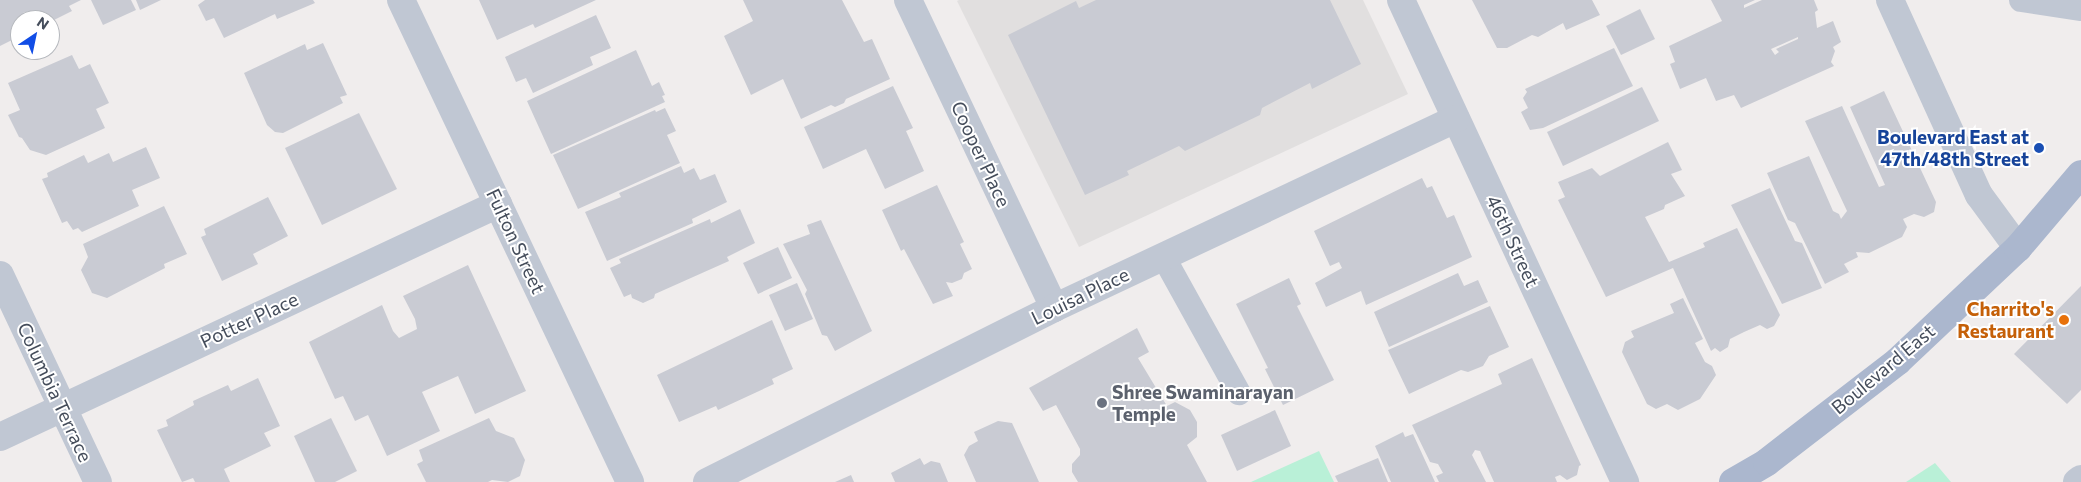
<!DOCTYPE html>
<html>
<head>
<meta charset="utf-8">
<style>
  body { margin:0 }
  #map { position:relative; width:2081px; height:482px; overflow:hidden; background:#f0eded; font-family:Commissioner,sans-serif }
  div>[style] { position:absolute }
  .education>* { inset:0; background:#e1dfdf }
  .green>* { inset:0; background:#b9f0d7 }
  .building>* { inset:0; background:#c9cbd3 }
  .service>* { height:24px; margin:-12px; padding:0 12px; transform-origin:12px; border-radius:12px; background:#c0c7d3 }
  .minor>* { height:28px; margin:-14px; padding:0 14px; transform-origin:14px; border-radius:14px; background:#c0c7d3 }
  .tertiary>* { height:28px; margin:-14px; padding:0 14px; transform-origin:14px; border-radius:14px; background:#c0c7d3 }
  .primary>* { height:28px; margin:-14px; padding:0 14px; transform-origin:14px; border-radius:14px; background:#abb7ce }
  .dots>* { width:14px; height:14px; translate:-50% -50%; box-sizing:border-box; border:2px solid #fff; border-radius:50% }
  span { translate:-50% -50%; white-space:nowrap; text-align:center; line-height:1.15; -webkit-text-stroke:4px #fff; paint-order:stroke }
  .transit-label { font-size:19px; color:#164399; font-weight:700 }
  .right { translate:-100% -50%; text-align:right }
  .street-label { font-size:19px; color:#454d5b }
  .food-label { font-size:19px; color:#c56008; font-weight:700 }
  .worship-label { font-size:19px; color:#5b616d; font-weight:700 }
  .left { translate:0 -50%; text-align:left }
  .north { position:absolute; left:10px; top:10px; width:50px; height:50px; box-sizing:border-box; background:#fff; border:1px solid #b5b8bd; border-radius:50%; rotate:34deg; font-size:14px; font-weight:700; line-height:20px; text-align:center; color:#454d5b }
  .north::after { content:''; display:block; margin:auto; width:18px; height:22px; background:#114de6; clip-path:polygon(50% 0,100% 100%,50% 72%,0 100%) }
</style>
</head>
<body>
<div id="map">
  <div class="education">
    <i style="clip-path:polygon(959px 0,1363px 0,1408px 94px,1079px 247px,957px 1px)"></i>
  </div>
  <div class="green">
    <i style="clip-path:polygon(1319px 451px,1334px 482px,1251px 482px)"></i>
    <i style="clip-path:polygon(1935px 463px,1951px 482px,1906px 482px)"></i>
  </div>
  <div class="building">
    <i style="clip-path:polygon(0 0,81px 0,69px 6px,72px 11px,50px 22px,20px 20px,20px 36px,0 46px)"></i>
    <i style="clip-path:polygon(91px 0,131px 0,136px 10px,103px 25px)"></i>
    <i style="clip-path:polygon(136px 0,161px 0,140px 10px)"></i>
    <i style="clip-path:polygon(205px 0,313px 0,315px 3px,277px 19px,275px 14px,224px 38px,214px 18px,206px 21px,198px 5px)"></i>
    <i style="clip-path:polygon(479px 0,596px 0,535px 28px,533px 24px,497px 40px)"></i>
    <i style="clip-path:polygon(743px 0,842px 0,864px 42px,872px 39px,890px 79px,846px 99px,844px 103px,835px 107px,831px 105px,801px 119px,783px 79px,751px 95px,724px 36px,753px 21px)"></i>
    <i style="clip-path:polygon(1096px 0,1330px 0,1361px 64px,1312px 89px,1310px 83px,1262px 108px,1260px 115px,1185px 151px,1179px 146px,1127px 171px,1129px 175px,1085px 195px,1008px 35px,1076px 1px,1079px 8px)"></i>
    <i style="clip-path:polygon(1472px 0,1592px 0,1600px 15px,1566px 30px,1563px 23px,1538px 37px,1532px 35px,1507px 48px,1497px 48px)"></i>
    <i style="clip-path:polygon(evenodd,1711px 0,1755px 0,1744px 5px,1744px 8px,1762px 0,1814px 0,1818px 10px,1815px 12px,1817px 28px,1833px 21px,1841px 42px,1833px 47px,1835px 51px,1831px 62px,1834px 66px,1741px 108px,1734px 95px,1716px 101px,1706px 78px,1680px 89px,1670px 64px,1675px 62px,1669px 46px,1722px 21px,1711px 0,1798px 37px,1798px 39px,1776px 49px,1779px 52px,1775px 55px,1771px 49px,1798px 37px)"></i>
    <i style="clip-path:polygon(1640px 9px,1655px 39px,1621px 55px,1606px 26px)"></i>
    <i style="clip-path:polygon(596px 15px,611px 48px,590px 57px,593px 65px,533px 93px,526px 78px,516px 82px,505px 57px)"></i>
    <i style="clip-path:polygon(323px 43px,347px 95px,340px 97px,343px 103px,283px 133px,275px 132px,267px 125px,244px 73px,305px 44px,307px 50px)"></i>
    <i style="clip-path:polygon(1614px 48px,1633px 86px,1543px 128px,1530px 130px,1521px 112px,1528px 108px,1523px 98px,1527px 92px,1525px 89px)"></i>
    <i style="clip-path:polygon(636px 50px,652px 86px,659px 82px,665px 95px,662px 96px,665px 102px,551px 154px,527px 101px)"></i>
    <i style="clip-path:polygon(72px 55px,79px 69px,90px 64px,109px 103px,96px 109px,105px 128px,46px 155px,30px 150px,22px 138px,19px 137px,8px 115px,20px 110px,8px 83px)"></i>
    <i style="clip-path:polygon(893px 86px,913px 128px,906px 131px,924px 171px,885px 189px,866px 149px,823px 169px,804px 127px)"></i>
    <i style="clip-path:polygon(1642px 87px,1659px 121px,1563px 166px,1547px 132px)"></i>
    <i style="clip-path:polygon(1884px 91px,1936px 202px,1934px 212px,1924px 217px,1914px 214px,1903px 219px,1907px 227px,1902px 237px,1869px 253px,1856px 252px,1858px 257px,1844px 264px,1849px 272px,1825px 284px,1795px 223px,1788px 220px,1767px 173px,1809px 156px,1833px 211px,1839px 214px,1841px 219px,1847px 211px,1805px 121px,1842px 106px,1879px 187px,1885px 185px,1850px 107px)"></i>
    <i style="clip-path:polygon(665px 108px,676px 131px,667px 135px,680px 163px,578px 209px,553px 155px,655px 110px,656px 112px)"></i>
    <i style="clip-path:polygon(359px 113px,397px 189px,322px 225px,285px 148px)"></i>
    <i style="clip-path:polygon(1668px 142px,1682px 170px,1671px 174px,1685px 196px,1665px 205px,1664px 209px,1645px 217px,1669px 262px,1705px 247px,1703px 243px,1737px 228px,1780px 315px,1774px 326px,1767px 329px,1760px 325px,1744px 332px,1730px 339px,1728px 347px,1720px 352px,1715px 348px,1711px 351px,1673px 268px,1606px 297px,1558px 200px,1565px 197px,1558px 182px,1592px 168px,1600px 176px)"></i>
    <i style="clip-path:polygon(146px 147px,160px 178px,132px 190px,139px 206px,82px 232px,78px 228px,73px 230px,67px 221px,62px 223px,42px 179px,48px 177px,47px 173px,84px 155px,88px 163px,109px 153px,113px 162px)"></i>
    <i style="clip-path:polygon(681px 166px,684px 173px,694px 168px,700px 180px,715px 174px,727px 202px,692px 219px,693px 223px,607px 261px,585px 212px,621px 197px,619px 193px)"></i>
    <i style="clip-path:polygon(1422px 178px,1427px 188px,1432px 186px,1447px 218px,1454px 215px,1472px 257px,1366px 305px,1361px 291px,1326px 307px,1315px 283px,1342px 268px,1339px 262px,1330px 266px,1314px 231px)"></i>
    <i style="clip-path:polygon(937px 185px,964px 242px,960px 244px,972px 269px,964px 273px,962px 279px,952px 283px,946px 282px,953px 296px,933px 304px,904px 249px,901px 251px,882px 210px)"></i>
    <i style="clip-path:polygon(1770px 188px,1795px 241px,1802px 243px,1822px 288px,1782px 304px,1731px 205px)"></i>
    <i style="clip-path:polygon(268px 197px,288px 236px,253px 254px,258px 264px,222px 281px,201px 237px,206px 235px,204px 229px)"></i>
    <i style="clip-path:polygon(164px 206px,187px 254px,164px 264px,165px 268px,107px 298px,92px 293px,81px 270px,88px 257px,83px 244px)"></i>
    <i style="clip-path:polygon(740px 209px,755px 243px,727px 257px,729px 261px,655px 294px,654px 298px,643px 303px,632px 298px,631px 294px,624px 297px,610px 268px,621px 263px,619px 259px,710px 219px,711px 223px)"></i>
    <i style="clip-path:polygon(821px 220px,872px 331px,835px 351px,827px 336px,822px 335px,805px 294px,807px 290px,783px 244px,810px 234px,807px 225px)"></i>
    <i style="clip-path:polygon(778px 247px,792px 278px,758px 294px,743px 263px)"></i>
    <i style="clip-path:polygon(468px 265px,526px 391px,475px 414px,458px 376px,422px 392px,440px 431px,387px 456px,368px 415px,355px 421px,343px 396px,335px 399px,309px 342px,382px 305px,393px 331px,399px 338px,417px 329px,415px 319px,403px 296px)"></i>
    <i style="clip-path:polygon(1458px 273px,1464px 286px,1478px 280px,1488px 302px,1389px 347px,1374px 312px)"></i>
    <i style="clip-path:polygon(1289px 278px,1301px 304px,1297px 306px,1334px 380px,1283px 405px,1265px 369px,1268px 368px,1236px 304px)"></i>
    <i style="clip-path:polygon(797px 283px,813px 319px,785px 331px,769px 295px)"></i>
    <i style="clip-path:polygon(2081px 286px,2081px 390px,2067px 404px,2014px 354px)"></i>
    <i style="clip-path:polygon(1683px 298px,1703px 339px,1695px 343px,1705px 362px,1712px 366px,1716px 375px,1700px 399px,1678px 410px,1667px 404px,1656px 409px,1647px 404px,1622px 352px,1625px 342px,1634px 337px,1631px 331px,1674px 313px,1670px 304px)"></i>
    <i style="clip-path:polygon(1490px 306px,1509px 347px,1489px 356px,1483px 366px,1468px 372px,1461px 370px,1409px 394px,1388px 350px)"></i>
    <i style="clip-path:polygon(772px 320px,793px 369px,772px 379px,774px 384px,718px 410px,716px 406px,679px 422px,657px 375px)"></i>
    <i style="clip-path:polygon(1137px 328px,1149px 352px,1138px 358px,1167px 406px,1175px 402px,1190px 410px,1197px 422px,1197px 437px,1187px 445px,1207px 482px,1078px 482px,1072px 472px,1072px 464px,1080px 455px,1080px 449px,1056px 405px,1043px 411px,1029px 388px)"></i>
    <i style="clip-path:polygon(1532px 358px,1581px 465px,1579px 466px,1577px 475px,1567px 480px,1560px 475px,1555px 477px,1557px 482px,1494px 482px,1480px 451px,1475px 450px,1472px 455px,1486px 482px,1439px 482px,1436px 476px,1443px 473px,1438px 464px,1430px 462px,1412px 425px,1502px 384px,1498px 374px)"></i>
    <i style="clip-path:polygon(258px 378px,280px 426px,264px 433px,271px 446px,224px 469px,230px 482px,195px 482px,193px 478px,182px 482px,157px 430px,168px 426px,166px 420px,194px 405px,193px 401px,228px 385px,231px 391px)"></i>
    <i style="clip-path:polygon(1275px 410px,1291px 446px,1237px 471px,1221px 435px)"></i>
    <i style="clip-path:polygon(331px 418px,357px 471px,335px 482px,315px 482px,294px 436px)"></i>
    <i style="clip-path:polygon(489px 418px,496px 431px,514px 438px,525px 460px,520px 476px,508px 482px,492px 480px,488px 482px,426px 482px,417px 464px,423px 461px,419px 450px)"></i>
    <i style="clip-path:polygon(998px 421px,1012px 423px,1039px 482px,976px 482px,964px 455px,969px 446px,978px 441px,974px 432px)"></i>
    <i style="clip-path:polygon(1403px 432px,1405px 437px,1413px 434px,1435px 482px,1391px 482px,1375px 446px)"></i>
    <i style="clip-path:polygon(920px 458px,924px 465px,931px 461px,940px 463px,948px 482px,895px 482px,891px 473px)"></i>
    <i style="clip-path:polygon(1378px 458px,1388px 482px,1338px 482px,1335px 476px)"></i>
    <i style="clip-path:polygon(851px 475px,854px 482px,835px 482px)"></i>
  </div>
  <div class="service">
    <i style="left:2021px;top:0;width:61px;rotate:8.5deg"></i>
    <i style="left:1163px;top:256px;width:157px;rotate:61deg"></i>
  </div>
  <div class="minor">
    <i style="left:401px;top:0;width:534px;rotate:64.59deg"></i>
    <i style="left:908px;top:0;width:341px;rotate:64.6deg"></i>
    <i style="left:1401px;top:0;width:532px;rotate:65.07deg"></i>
    <i style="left:1890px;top:0;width:214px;rotate:65.5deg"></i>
    <i style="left:1979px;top:195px;width:66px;rotate:53.7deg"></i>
    <i style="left:0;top:275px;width:229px;rotate:64.7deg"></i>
    <i style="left:0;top:437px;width:550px;rotate:-25.07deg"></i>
    <i style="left:707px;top:482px;width:388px;rotate:-26.6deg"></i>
    <i style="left:1054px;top:308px;width:444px;rotate:-25.2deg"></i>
  </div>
  <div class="tertiary">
    <i style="left:2077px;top:482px;width:5px;rotate:-37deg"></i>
  </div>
  <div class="primary">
    <i style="left:1733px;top:482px;width:39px;rotate:-30deg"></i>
    <i style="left:1767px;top:462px;width:165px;rotate:-37.6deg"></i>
    <i style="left:1898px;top:361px;width:165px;rotate:-43.3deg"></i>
    <i style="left:2018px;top:248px;width:97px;rotate:-49.6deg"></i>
  </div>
  <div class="dots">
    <i style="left:2039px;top:148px;background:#1a4fb4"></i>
    <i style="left:2064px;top:320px;background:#e8710a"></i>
    <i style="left:1102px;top:403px;background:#6b7280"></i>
  </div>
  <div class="transit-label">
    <span class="right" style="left:2029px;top:148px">Boulevard East at<br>47th/48th Street</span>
  </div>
  <div class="street-label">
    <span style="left:981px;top:154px;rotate:65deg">Cooper Place</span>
    <span style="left:516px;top:241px;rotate:65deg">Fulton Street</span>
    <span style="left:1513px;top:241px;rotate:65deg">46th Street</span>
    <span style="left:1080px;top:296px;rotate:-26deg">Louisa Place</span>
    <span style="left:249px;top:320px;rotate:-25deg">Potter Place</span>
    <span style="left:1883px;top:369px;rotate:-40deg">Boulevard East</span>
    <span style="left:55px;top:392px;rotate:65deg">Columbia Terrace</span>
  </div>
  <div class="food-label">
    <span class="right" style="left:2054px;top:320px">Charrito's<br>Restaurant</span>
  </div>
  <div class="worship-label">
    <span class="left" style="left:1112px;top:403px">Shree Swaminarayan<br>Temple</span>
  </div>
  <div class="north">N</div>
</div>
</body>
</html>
